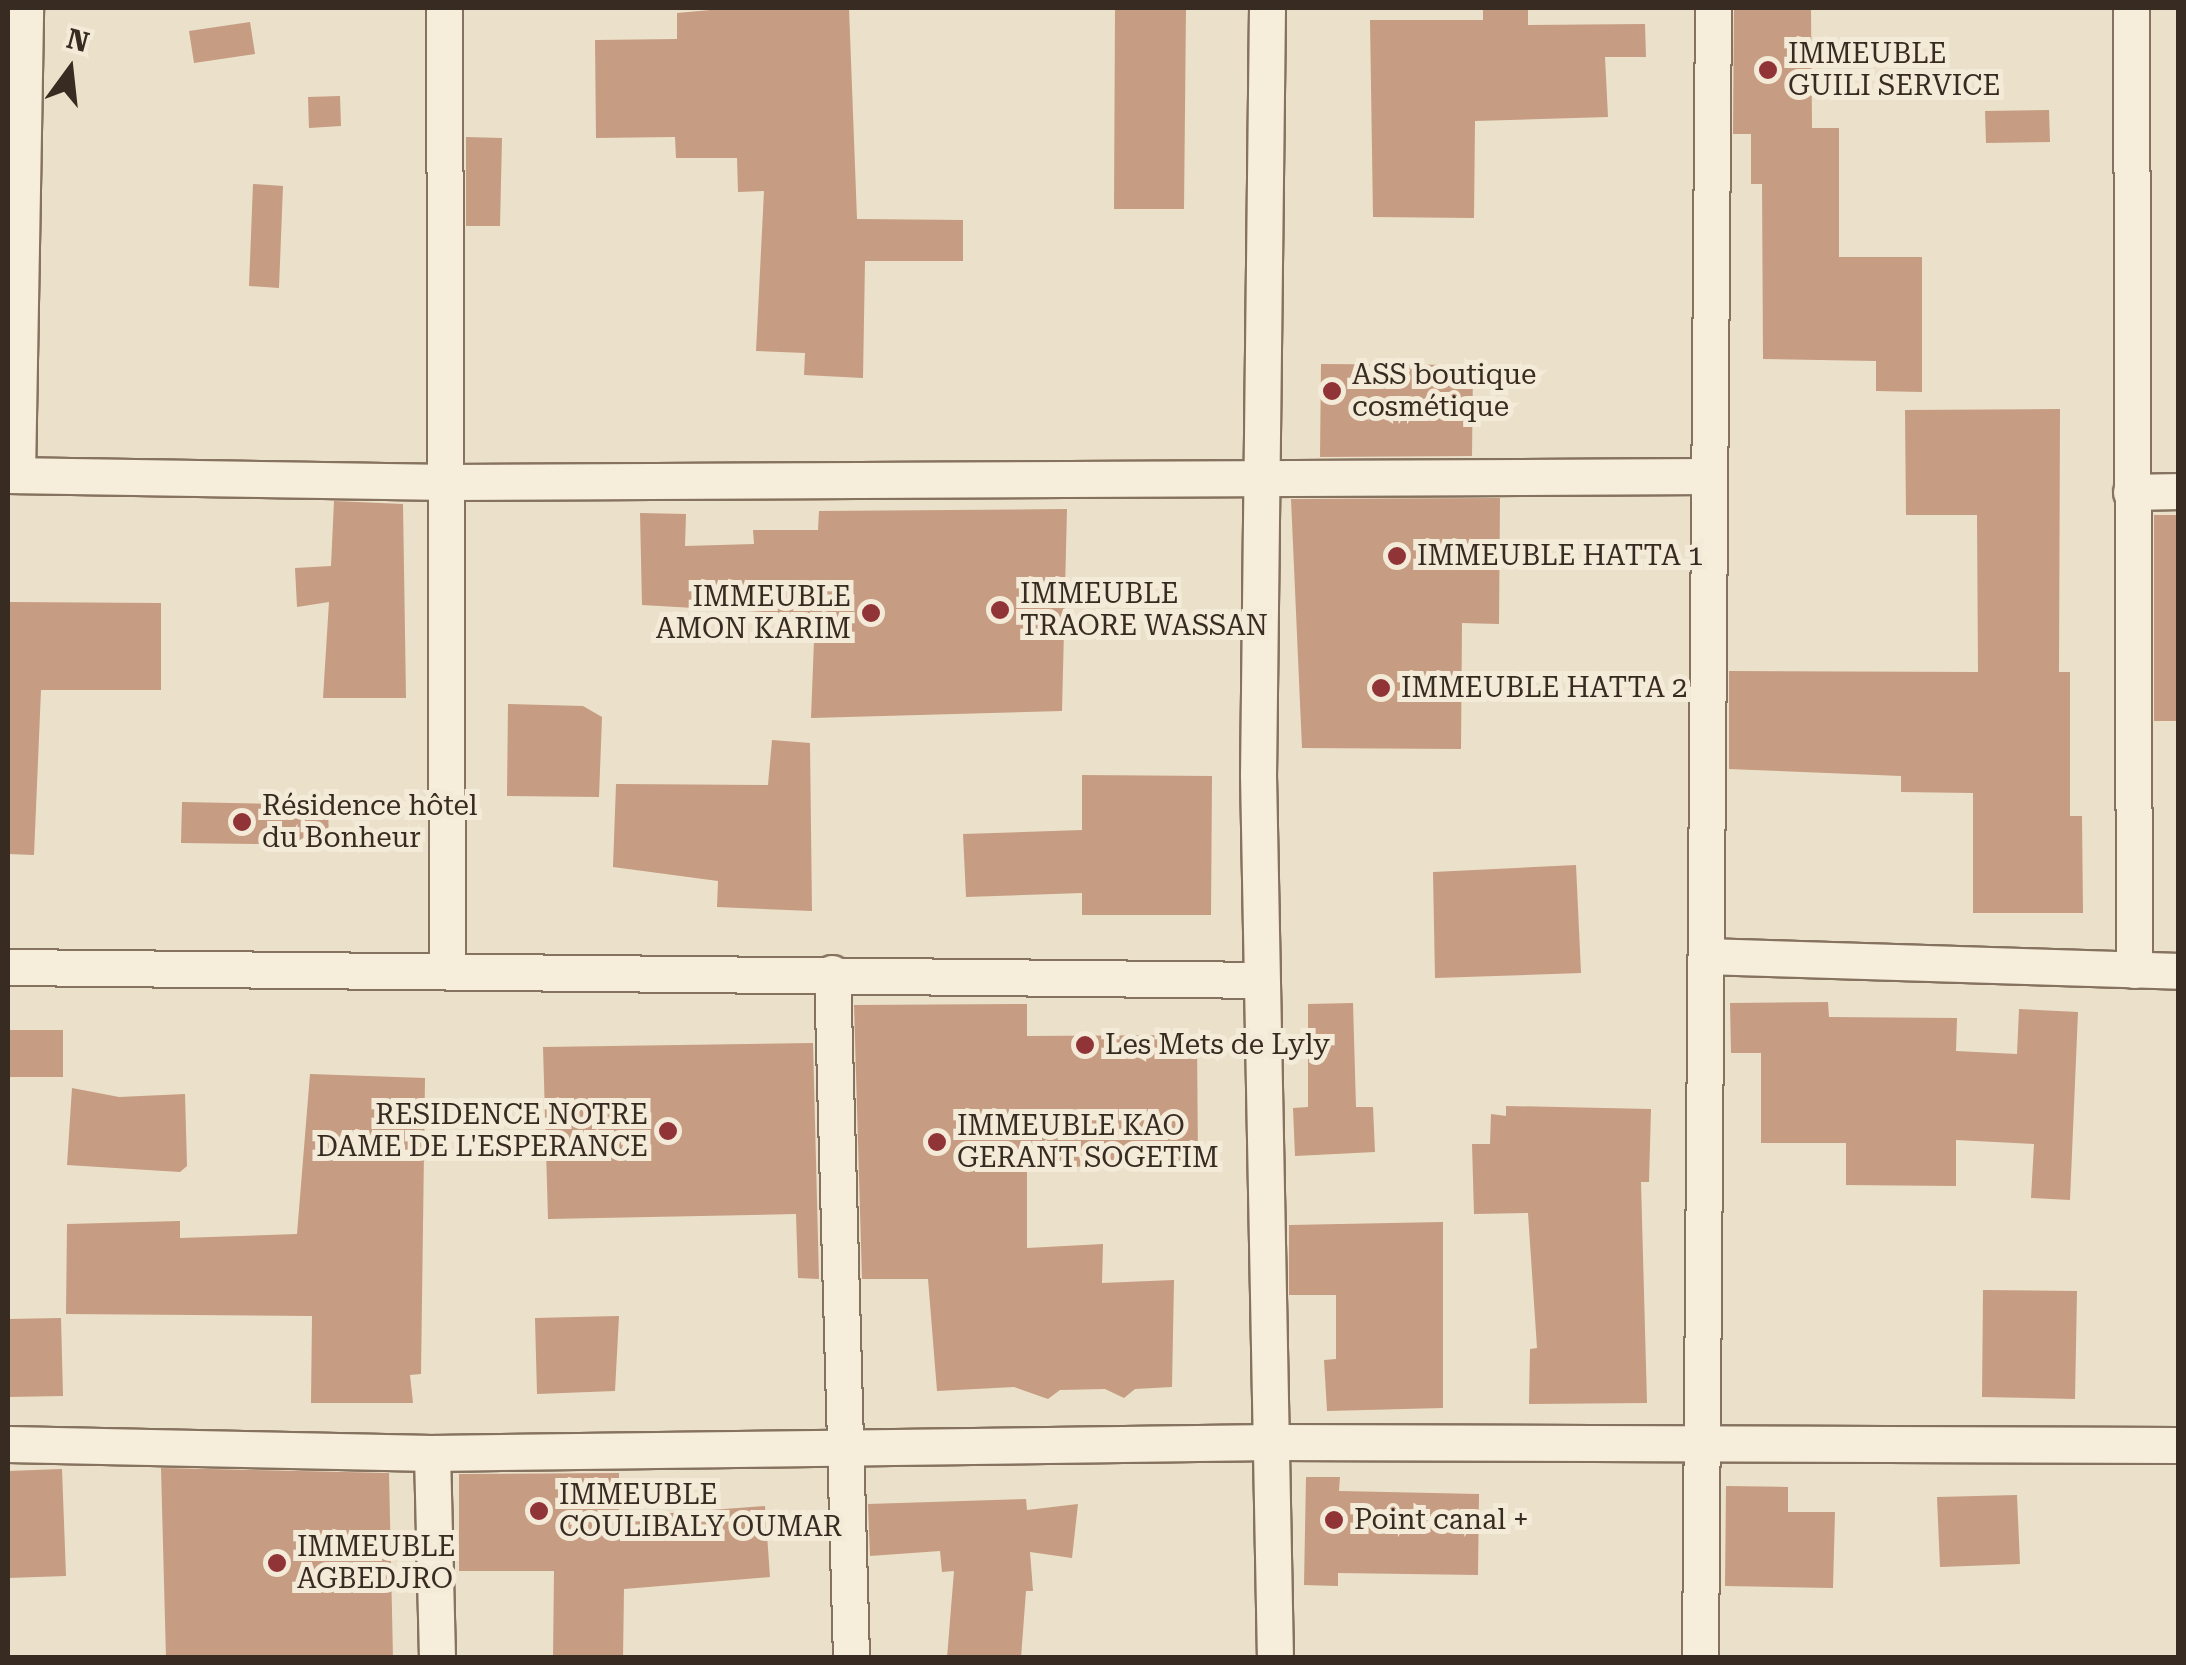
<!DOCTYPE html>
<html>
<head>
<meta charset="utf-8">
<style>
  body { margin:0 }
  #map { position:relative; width:2186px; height:1665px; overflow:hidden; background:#ebe0c9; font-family:"Roboto Serif",serif }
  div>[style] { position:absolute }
  .building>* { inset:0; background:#c69c82 }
  .roads { filter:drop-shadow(2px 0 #86735f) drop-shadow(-2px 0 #86735f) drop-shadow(0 2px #86735f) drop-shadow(0 -2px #86735f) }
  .street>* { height:35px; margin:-17.5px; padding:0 17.5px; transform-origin:17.5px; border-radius:17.5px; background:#f6eedb }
  .dots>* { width:28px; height:28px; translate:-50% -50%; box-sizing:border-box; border:5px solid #f3ead8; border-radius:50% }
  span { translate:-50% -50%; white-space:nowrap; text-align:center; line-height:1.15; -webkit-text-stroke:10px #f3ead8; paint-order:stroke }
  .poi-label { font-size:28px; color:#382b21 }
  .left { translate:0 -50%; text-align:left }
  .right { translate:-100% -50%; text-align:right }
  .frame { position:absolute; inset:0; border:10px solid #382b21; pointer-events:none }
  .north { position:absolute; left:20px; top:20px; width:100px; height:100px; -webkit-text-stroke:8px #f3ead8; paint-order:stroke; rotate:15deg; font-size:28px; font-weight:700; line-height:40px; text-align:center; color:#382b21 }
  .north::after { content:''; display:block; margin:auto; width:35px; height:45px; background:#382b21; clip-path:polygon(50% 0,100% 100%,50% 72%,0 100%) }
</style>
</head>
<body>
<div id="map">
  <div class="building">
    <i style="clip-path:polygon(733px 8px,849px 8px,857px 219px,963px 220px,963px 261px,865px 261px,863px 378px,804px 375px,805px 353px,756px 351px,764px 191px,738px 192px,737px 158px,676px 158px,675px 137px,596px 138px,595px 40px,677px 39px,677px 13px)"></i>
    <i style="clip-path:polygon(1115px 8px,1186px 8px,1184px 209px,1114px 209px)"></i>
    <i style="clip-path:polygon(1483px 8px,1528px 8px,1528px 25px,1645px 24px,1646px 57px,1605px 57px,1608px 117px,1475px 121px,1474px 218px,1373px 217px,1370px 20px,1483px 20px)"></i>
    <i style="clip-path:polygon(1734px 8px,1811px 8px,1812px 128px,1839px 128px,1839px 257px,1922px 257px,1922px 392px,1876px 391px,1876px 361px,1763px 359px,1762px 184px,1751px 184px,1751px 134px,1733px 134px)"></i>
    <i style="clip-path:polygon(250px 22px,255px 54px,194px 63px,189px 31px)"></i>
    <i style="clip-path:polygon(340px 96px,341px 126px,309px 128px,308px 97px)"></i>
    <i style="clip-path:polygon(2049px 110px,2050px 142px,1986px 143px,1985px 111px)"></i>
    <i style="clip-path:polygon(466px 137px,502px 138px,500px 226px,466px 226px)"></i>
    <i style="clip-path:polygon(253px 184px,283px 186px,279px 288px,249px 286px)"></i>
    <i style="clip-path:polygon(1321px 364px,1473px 365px,1472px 456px,1320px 457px)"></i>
    <i style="clip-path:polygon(2060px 409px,2059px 672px,2070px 672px,2070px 816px,2082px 816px,2083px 913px,1973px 913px,1973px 793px,1901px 792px,1901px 776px,1729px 769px,1729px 671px,1978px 672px,1977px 515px,1906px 515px,1905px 410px)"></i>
    <i style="clip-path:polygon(1500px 498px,1499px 624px,1462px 623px,1461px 749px,1302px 748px,1291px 499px)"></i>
    <i style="clip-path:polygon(334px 501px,403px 504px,406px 698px,323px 698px,329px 602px,297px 607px,295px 568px,331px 566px)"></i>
    <i style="clip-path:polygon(1067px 509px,1062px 711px,811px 718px,815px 615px,642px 605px,640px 513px,686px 514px,685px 546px,754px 544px,753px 530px,818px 530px,819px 511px)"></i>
    <i style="clip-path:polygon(2154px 515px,2178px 515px,2178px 721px,2154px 721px)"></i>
    <i style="clip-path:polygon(8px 602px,161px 603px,161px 690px,41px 690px,34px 855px,8px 854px)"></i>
    <i style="clip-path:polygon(508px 704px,583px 706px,602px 717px,599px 797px,507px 796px)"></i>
    <i style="clip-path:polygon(772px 740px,810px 743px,812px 911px,717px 907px,718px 881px,613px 867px,616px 784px,768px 785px)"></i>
    <i style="clip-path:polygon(1082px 775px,1212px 776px,1211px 915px,1082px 915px,1082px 893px,966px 897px,963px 834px,1082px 830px)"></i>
    <i style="clip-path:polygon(182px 802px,328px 805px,329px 845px,181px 843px)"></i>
    <i style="clip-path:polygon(1576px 865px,1581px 973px,1435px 978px,1433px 872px)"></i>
    <i style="clip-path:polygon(1828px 1002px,1829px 1017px,1957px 1018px,1956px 1051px,2017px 1054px,2019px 1009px,2078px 1012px,2070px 1200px,2031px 1198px,2034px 1144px,1956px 1140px,1956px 1186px,1846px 1185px,1846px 1143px,1761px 1143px,1761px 1053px,1731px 1053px,1730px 1003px)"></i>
    <i style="clip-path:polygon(1353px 1003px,1356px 1107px,1373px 1107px,1375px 1152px,1295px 1156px,1293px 1108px,1308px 1107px,1308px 1004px)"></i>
    <i style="clip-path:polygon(1027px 1004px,1027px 1036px,1197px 1035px,1198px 1166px,1027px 1167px,1027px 1248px,1103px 1244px,1102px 1283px,1174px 1280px,1172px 1387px,1135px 1389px,1124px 1398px,1105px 1389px,1060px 1390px,1048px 1399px,1014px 1387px,937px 1391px,928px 1279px,862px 1279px,854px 1005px)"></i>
    <i style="clip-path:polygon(8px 1030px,63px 1030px,63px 1077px,8px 1077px)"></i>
    <i style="clip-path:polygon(813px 1043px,819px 1279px,798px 1278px,796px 1214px,548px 1219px,543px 1047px)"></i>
    <i style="clip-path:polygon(310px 1074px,425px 1078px,421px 1374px,410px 1375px,413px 1403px,311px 1403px,312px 1316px,66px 1314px,67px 1224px,180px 1221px,180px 1238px,297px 1234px)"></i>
    <i style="clip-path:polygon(72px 1088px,119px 1097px,185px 1094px,187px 1166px,180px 1172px,67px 1165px)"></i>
    <i style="clip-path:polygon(1506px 1106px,1651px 1109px,1649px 1182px,1641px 1182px,1647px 1403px,1529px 1404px,1530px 1349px,1537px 1348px,1528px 1213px,1474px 1214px,1472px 1144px,1490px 1144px,1491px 1114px,1506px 1116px)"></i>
    <i style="clip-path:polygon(1443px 1222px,1443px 1408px,1327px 1411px,1324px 1360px,1336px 1359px,1336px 1295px,1289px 1295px,1289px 1225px)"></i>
    <i style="clip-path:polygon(1983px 1290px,2077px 1291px,2075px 1399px,1982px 1397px)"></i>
    <i style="clip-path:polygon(619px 1316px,615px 1391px,537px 1394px,535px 1318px)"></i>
    <i style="clip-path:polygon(61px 1318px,63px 1396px,8px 1397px,8px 1319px)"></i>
    <i style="clip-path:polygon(161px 1468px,389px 1473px,393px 1658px,166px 1658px)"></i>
    <i style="clip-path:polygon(62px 1469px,66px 1576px,8px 1578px,8px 1471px)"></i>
    <i style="clip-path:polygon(619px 1473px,619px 1517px,765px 1506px,770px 1577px,624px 1589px,623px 1658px,553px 1658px,554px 1571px,459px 1571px,459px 1474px)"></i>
    <i style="clip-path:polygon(1306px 1477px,1340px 1477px,1339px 1491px,1479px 1494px,1478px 1575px,1338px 1573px,1338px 1586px,1304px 1585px)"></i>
    <i style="clip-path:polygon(1726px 1486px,1788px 1487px,1788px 1512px,1835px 1512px,1833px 1588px,1725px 1586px)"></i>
    <i style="clip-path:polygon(2017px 1495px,2020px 1564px,1940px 1567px,1937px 1497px)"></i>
    <i style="clip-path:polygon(1026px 1499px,1027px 1510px,1078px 1504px,1072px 1558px,1030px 1552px,1033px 1591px,1026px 1591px,1021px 1658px,947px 1658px,954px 1571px,942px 1572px,940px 1551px,870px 1556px,868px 1504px)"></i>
  </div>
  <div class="roads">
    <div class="street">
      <i style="left:444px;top:8px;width:962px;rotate:89.82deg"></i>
      <i style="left:1267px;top:8px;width:766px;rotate:90.67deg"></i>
      <i style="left:1258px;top:774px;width:884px;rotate:88.9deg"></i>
      <i style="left:2131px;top:8px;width:962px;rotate:89.82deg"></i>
      <i style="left:8px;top:475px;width:440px;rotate:0.9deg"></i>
      <i style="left:448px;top:482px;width:1261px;rotate:-0.27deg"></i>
      <i style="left:17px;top:475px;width:467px;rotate:-89deg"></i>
      <i style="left:2131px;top:492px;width:47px;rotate:-1.2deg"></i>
      <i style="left:1706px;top:956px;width:472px;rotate:1.8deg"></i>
      <i style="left:8px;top:967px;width:1252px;rotate:0.59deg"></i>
      <i style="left:832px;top:973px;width:685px;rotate:88.41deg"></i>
      <i style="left:8px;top:1444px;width:424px;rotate:1.2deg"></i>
      <i style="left:432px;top:1453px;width:841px;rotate:-0.75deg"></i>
      <i style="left:1273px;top:1442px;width:905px;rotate:0.19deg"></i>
      <i style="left:432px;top:1453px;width:205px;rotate:88.6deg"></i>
      <i style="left:1700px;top:1658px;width:1650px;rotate:-89.55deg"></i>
    </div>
  </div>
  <div class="dots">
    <i style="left:1768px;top:70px;background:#903437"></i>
    <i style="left:1332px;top:391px;background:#903437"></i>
    <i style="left:1397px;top:556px;background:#903437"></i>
    <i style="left:1000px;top:610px;background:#903437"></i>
    <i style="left:871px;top:613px;background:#903437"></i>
    <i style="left:1381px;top:688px;background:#903437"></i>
    <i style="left:242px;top:822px;background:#903437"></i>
    <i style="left:1085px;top:1045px;background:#903437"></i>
    <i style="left:668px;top:1131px;background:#903437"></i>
    <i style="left:937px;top:1142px;background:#903437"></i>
    <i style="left:539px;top:1511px;background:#903437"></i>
    <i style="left:1334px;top:1520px;background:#903437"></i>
    <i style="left:277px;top:1563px;background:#903437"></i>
  </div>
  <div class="poi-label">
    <span class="left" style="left:1788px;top:70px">IMMEUBLE<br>GUILI SERVICE</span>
    <span class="left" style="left:1352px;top:391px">ASS boutique<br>cosmétique</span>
    <span class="left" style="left:1417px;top:556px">IMMEUBLE HATTA 1</span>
    <span class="left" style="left:1020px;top:610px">IMMEUBLE<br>TRAORE WASSAN</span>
    <span class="right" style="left:851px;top:613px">IMMEUBLE<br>AMON KARIM</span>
    <span class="left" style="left:1401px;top:688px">IMMEUBLE HATTA 2</span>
    <span class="left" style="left:262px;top:822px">Résidence hôtel<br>du Bonheur</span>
    <span class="left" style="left:1105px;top:1045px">Les Mets de Lyly</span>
    <span class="right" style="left:648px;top:1131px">RESIDENCE NOTRE<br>DAME DE L'ESPERANCE</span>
    <span class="left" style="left:957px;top:1142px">IMMEUBLE KAO<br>GERANT SOGETIM</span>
    <span class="left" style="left:559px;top:1511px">IMMEUBLE<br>COULIBALY OUMAR</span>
    <span class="left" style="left:1354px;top:1520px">Point canal +</span>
    <span class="left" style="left:297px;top:1563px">IMMEUBLE<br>AGBEDJRO</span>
  </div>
  <div class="frame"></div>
  <div class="north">N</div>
</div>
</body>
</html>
